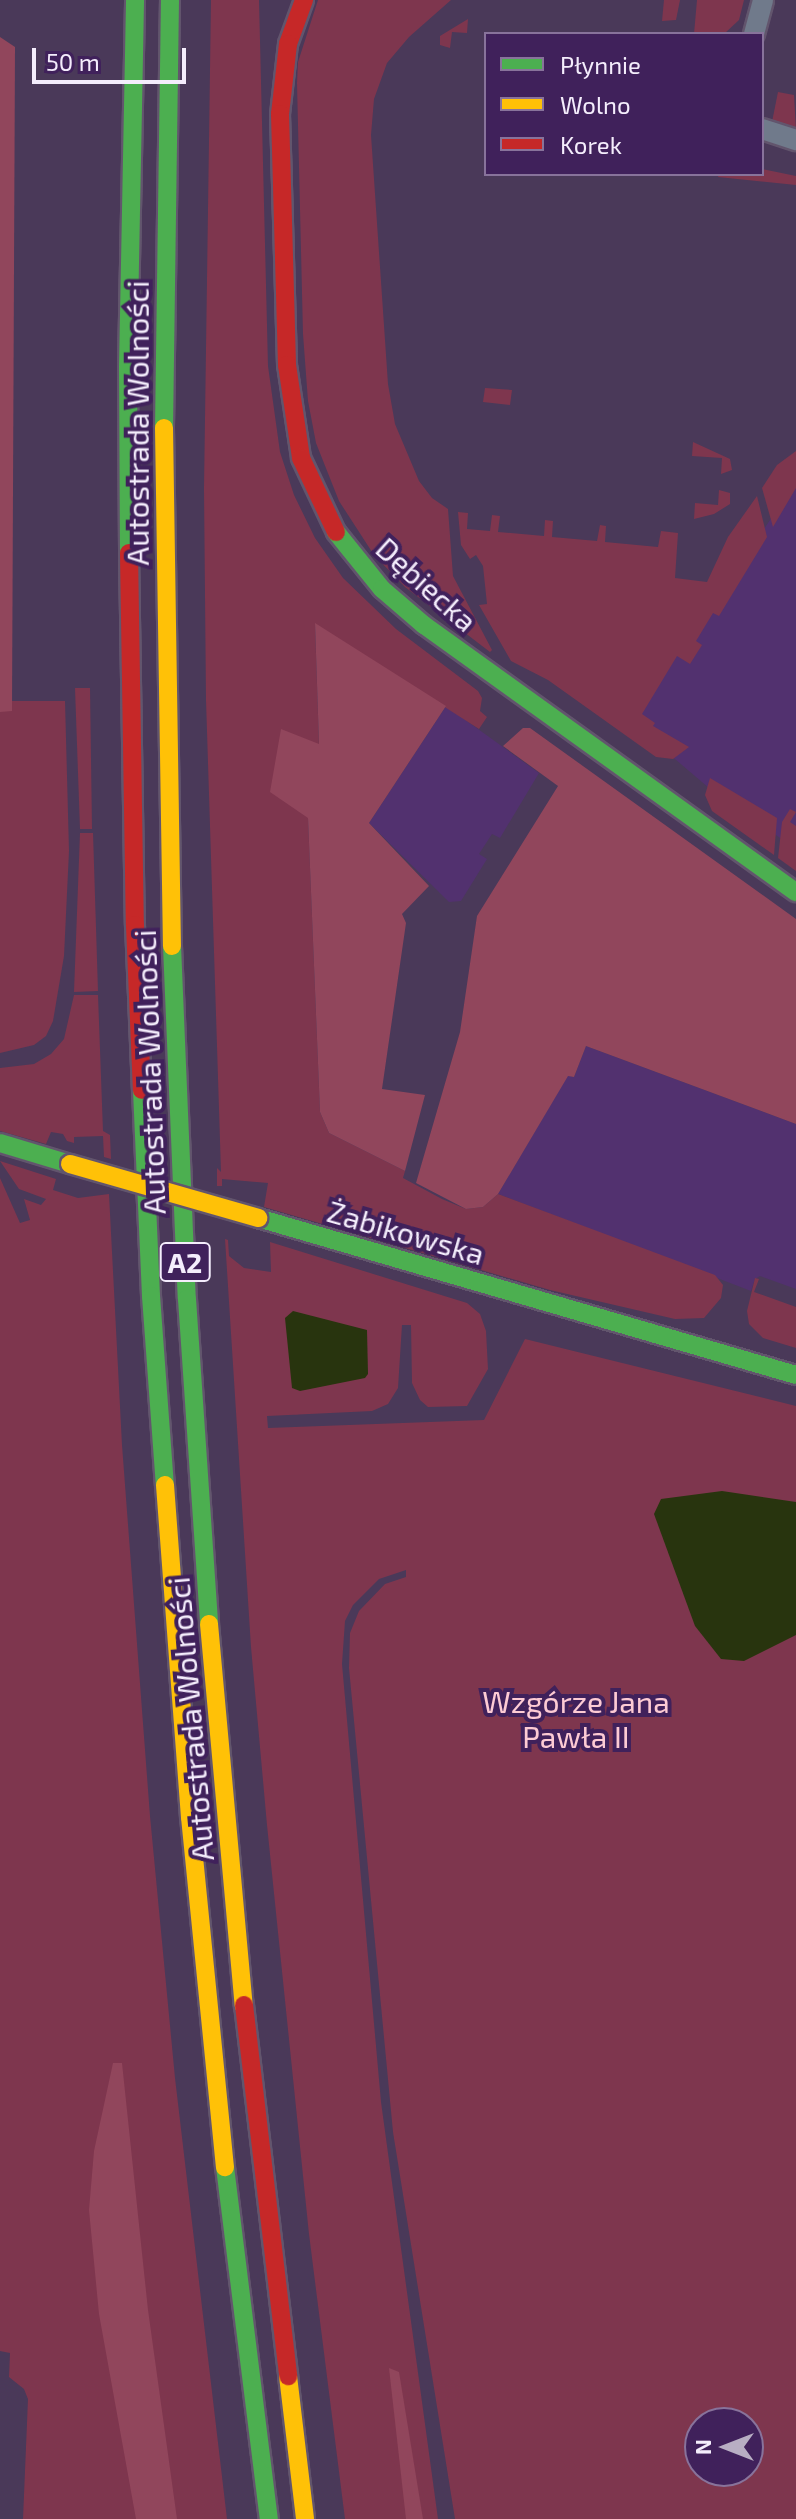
<!DOCTYPE html>
<html>
<head>
<meta charset="utf-8">
<style>
  body { margin:0 }
  #map { position:relative; width:796px; height:2519px; overflow:hidden; background:#4a3959; font-family:"Exo 2",sans-serif }
  div>[style] { position:absolute }
  .built>* { inset:0; background:#52316f }
  .green>* { inset:0; background:#7e364e }
  .forest>* { inset:0; background:#91465c }
  .water>* { inset:0; background:#28340e }
  .roads { filter:drop-shadow(2px 0 #62556d) drop-shadow(-2px 0 #62556d) drop-shadow(0 2px #62556d) drop-shadow(0 -2px #62556d) }
  .street>* { height:20px; margin:-10px; padding:0 10px; transform-origin:10px; border-radius:10px; background:#707a8b }
  .fast>* { height:18px; margin:-9px; padding:0 9px; transform-origin:9px; border-radius:9px; background:#4caf50 }
  .slow>* { height:18px; margin:-9px; padding:0 9px; transform-origin:9px; border-radius:9px; background:#ffc107 }
  .jam>* { height:18px; margin:-9px; padding:0 9px; transform-origin:9px; border-radius:9px; background:#c62828 }
  .bridges { filter:drop-shadow(2px 0 #62556d) drop-shadow(-2px 0 #62556d) drop-shadow(0 2px #62556d) drop-shadow(0 -2px #62556d) }
  .slow-bridge>* { height:18px; margin:-9px; padding:0 9px; transform-origin:9px; border-radius:9px; background:#ffc107 }
  span { translate:-50% -50%; white-space:nowrap; text-align:center; line-height:1.15; -webkit-text-stroke:8px #40215b; paint-order:stroke }
  .shield-label span { padding:2px 6px; background:#40215b; border:2px solid; border-radius:6px; -webkit-text-stroke-width:0 }
  .shield-label { font-size:28px; color:#f4edfc; font-weight:700 }
  .street-label { font-size:30px; color:#f4edfc }
  .park-label { font-size:30px; color:#fdcbd4 }
  .legend { position:absolute; left:484px; top:32px; width:280px; height:144px; box-sizing:border-box; background:#40215b; border:2px solid #88739b; margin:0; padding:10px 14px; list-style:none; font-size:24px; color:#f4edfc }
  .legend li { display:flex; align-items:center; gap:16px; height:40px }
  .legend b { width:40px; border:2px solid #88739b }
  .north { position:absolute; left:684px; top:2407px; width:80px; height:80px; box-sizing:border-box; background:#40215b; border:2px solid #88739b; border-radius:50%; rotate:270deg; font-size:22px; font-weight:700; line-height:32px; text-align:center; color:#f4edfc }
  .north::after { content:''; display:block; margin:auto; width:28px; height:36px; background:#b8aec3; clip-path:polygon(50% 0,100% 100%,50% 72%,0 100%) }
  .scale { position:absolute; left:32px; top:48px; width:154px; height:36px; box-sizing:border-box; border:4px solid #f4edfc; border-top:0; padding-left:10px; font-size:24px; line-height:28px; white-space:nowrap; color:#f4edfc; -webkit-text-stroke:6px #40215b; paint-order:stroke }
</style>
</head>
<body>
<div id="map">
  <div class="built">
    <i style="clip-path:polygon(796px 481px,796px 849px,709px 788px,628px 719px,710px 610px)"></i>
    <i style="clip-path:polygon(446px 706px,539px 773px,500px 838px,492px 834px,479px 854px,487px 859px,461px 901px,449px 902px,369px 823px)"></i>
    <i style="clip-path:polygon(586px 1046px,796px 1124px,796px 1289px,760px 1276px,755px 1279px,751px 1291px,498px 1194px,568px 1075px,574px 1077px)"></i>
  </div>
  <div class="green">
    <i style="clip-path:polygon(211px 0,259px 0,268px 366px,280px 452px,294px 495px,315px 538px,343px 578px,396px 629px,478px 691px,482px 698px,480px 711px,487px 717px,479px 729px,315px 624px,319px 745px,308px 818px,320px 1112px,329px 1133px,405px 1171px,403px 1178px,442px 1199px,466px 1209px,483px 1207px,498px 1194px,715px 1275px,723px 1285px,721px 1298px,704px 1318px,675px 1319px,550px 1290px,264px 1207px,268px 1183px,222px 1179px,222px 1186px,217px 1186px,217px 1168px,221px 1172px,206px 700px,204px 489px)"></i>
    <i style="clip-path:polygon(318px 0,451px 0,409px 37px,387px 63px,374px 99px,371px 135px,388px 384px,395px 424px,419px 481px,432px 498px,448px 509px,453px 576px,492px 650px,490px 652px,405px 587px,374px 555px,339px 501px,316px 443px,308px 401px,303px 334px,297px 83px,298px 62px)"></i>
    <i style="clip-path:polygon(664px 0,680px 0,676px 20px,662px 21px)"></i>
    <i style="clip-path:polygon(697px 0,744px 0,739px 20px,724px 34px,694px 34px)"></i>
    <i style="clip-path:polygon(468px 19px,467px 33px,452px 32px,450px 48px,440px 45px,440px 36px)"></i>
    <i style="clip-path:polygon(778px 92px,794px 95px,796px 130px,772px 122px)"></i>
    <i style="clip-path:polygon(762px 169px,796px 176px,796px 185px,718px 177px,719px 174px,762px 174px)"></i>
    <i style="clip-path:polygon(485px 388px,512px 390px,510px 405px,483px 402px)"></i>
    <i style="clip-path:polygon(693px 442px,730px 459px,732px 470px,721px 474px,722px 458px,692px 456px)"></i>
    <i style="clip-path:polygon(796px 451px,796px 488px,773px 527px,762px 488px,777px 465px)"></i>
    <i style="clip-path:polygon(719px 490px,730px 493px,730px 504px,714px 514px,694px 519px,695px 503px,718px 505px)"></i>
    <i style="clip-path:polygon(757px 496px,767px 537px,719px 616px,713px 613px,696px 641px,702px 645px,690px 664px,677px 656px,642px 714px,655px 723px,653px 726px,689px 747px,673px 759px,656px 757px,548px 680px,511px 661px,479px 605px,487px 604px,483px 566px,476px 555px,470px 559px,461px 545px,458px 512px,468px 513px,467px 529px,490px 531px,492px 515px,500px 516px,498px 532px,544px 536px,545px 520px,553px 521px,552px 537px,597px 541px,600px 525px,606px 526px,605px 542px,658px 547px,661px 531px,678px 533px,675px 578px,707px 582px,728px 537px)"></i>
    <i style="clip-path:polygon(75px 688px,90px 688px,92px 829px,80px 829px)"></i>
    <i style="clip-path:polygon(0 701px,65px 701px,69px 851px,64px 956px,53px 1021px,46px 1036px,34px 1045px,0 1053px)"></i>
    <i style="clip-path:polygon(710px 778px,777px 818px,774px 855px,712px 811px,705px 795px)"></i>
    <i style="clip-path:polygon(790px 809px,796px 812px,790px 822px,796px 826px,796px 871px,778px 858px,782px 822px)"></i>
    <i style="clip-path:polygon(80px 833px,93px 833px,98px 991px,74px 992px)"></i>
    <i style="clip-path:polygon(74px 995px,98px 995px,103px 1131px,110px 1135px,111px 1159px,104px 1157px,103px 1136px,74px 1137px,74px 1143px,67px 1141px,63px 1134px,51px 1132px,46px 1144px,0 1131px,0 1068px,34px 1064px,51px 1054px,64px 1039px)"></i>
    <i style="clip-path:polygon(0 1161px,56px 1179px,53px 1190px,78px 1198px,109px 1194px,122px 1445px,150px 1816px,175px 2078px,227px 2519px,23px 2519px,28px 2399px,24px 2389px,9px 2377px,10px 2353px,0 2351px,0 1178px,20px 1223px,30px 1220px,24px 1199px,41px 1205px,46px 1199px,19px 1189px)"></i>
    <i style="clip-path:polygon(evenodd,225px 1239px,228px 1240px,229px 1256px,244px 1268px,271px 1272px,270px 1242px,467px 1303px,480px 1314px,486px 1331px,488px 1369px,467px 1406px,428px 1407px,420px 1400px,412px 1383px,411px 1325px,402px 1325px,398px 1388px,388px 1404px,372px 1411px,267px 1416px,268px 1428px,484px 1420px,525px 1339px,796px 1406px,796px 2519px,455px 2519px,393px 2132px,349px 1668px,350px 1633px,359px 1611px,385px 1584px,406px 1577px,406px 1570px,379px 1579px,353px 1605px,345px 1621px,342px 1664px,381px 2102px,438px 2519px,345px 2519px,309px 2234px,267px 1825px,251px 1647px,225px 1239px,700px 2423px,748px 2423px,748px 2471px,700px 2471px,700px 2423px)"></i>
    <i style="clip-path:polygon(755px 1278px,759px 1279px,754px 1292px,796px 1307px,796px 1348px,763px 1338px,749px 1324px,747px 1311px)"></i>
  </div>
  <div class="forest">
    <i style="clip-path:polygon(0 37px,15px 47px,12px 711px,0 712px)"></i>
    <i style="clip-path:polygon(315px 623px,446px 706px,369px 823px,429px 886px,402px 914px,406px 923px,382px 1089px,425px 1095px,405px 1171px,329px 1133px,320px 1112px,308px 818px,270px 792px,281px 729px,319px 744px)"></i>
    <i style="clip-path:polygon(523px 728px,530px 728px,796px 919px,796px 1124px,586px 1046px,574px 1077px,568px 1076px,498px 1194px,483px 1207px,466px 1209px,416px 1183px,460px 1032px,477px 916px,558px 786px,503px 746px)"></i>
    <i style="clip-path:polygon(113px 2063px,122px 2063px,148px 2310px,177px 2519px,136px 2519px,99px 2314px,89px 2210px,94px 2151px)"></i>
    <i style="clip-path:polygon(389px 2368px,399px 2372px,423px 2519px,406px 2519px)"></i>
  </div>
  <div class="water">
    <i style="clip-path:polygon(293px 1311px,367px 1330px,368px 1374px,365px 1378px,300px 1391px,292px 1388px,285px 1318px)"></i>
    <i style="clip-path:polygon(722px 1491px,796px 1502px,796px 1635px,744px 1661px,721px 1659px,695px 1626px,654px 1514px,661px 1499px)"></i>
  </div>
  <div class="roads">
    <div class="street">
      <i style="left:754px;top:34px;width:35px;rotate:-75deg"></i>
      <i style="left:762px;top:129px;width:36px;rotate:18deg"></i>
    </div>
    <div class="fast">
      <i style="left:164px;top:428px;width:428px;rotate:-89.2deg"></i>
      <i style="left:336px;top:532px;width:73px;rotate:51.1deg"></i>
      <i style="left:382px;top:589px;width:55px;rotate:40.6deg"></i>
      <i style="left:424px;top:625px;width:458px;rotate:35.7deg"></i>
      <i style="left:129px;top:553px;width:186px;rotate:-90.3deg"></i>
      <i style="left:128px;top:367px;width:367px;rotate:-88.9deg"></i>
      <i style="left:172px;top:946px;width:353px;rotate:87.6deg"></i>
      <i style="left:187px;top:1299px;width:326px;rotate:86.1deg"></i>
      <i style="left:142px;top:1090px;width:206px;rotate:87.5deg"></i>
      <i style="left:151px;top:1296px;width:190px;rotate:85.8deg"></i>
      <i style="left:0;top:1143px;width:73px;rotate:16.7deg"></i>
      <i style="left:258px;top:1218px;width:560px;rotate:16.27deg"></i>
      <i style="left:225px;top:2167px;width:355px;rotate:82.9deg"></i>
    </div>
    <div class="slow">
      <i style="left:164px;top:428px;width:518px;rotate:89.12deg"></i>
      <i style="left:165px;top:1485px;width:333px;rotate:85.7deg"></i>
      <i style="left:190px;top:1817px;width:352px;rotate:84.3deg"></i>
      <i style="left:209px;top:1624px;width:383px;rotate:84.8deg"></i>
      <i style="left:288px;top:2376px;width:144px;rotate:83.2deg"></i>
    </div>
    <div class="jam">
      <i style="left:304px;top:0;width:47px;rotate:110deg"></i>
      <i style="left:288px;top:44px;width:70px;rotate:96.5deg"></i>
      <i style="left:280px;top:114px;width:251px;rotate:88.4deg"></i>
      <i style="left:287px;top:365px;width:94px;rotate:81.4deg"></i>
      <i style="left:301px;top:458px;width:82px;rotate:64.7deg"></i>
      <i style="left:129px;top:553px;width:372px;rotate:89.1deg"></i>
      <i style="left:135px;top:925px;width:165px;rotate:87.6deg"></i>
      <i style="left:244px;top:2005px;width:374px;rotate:83.2deg"></i>
    </div>
  </div>
  <div class="bridges">
    <div class="slow-bridge">
      <i style="left:70px;top:1164px;width:196px;rotate:16deg"></i>
    </div>
  </div>
  <div class="shield-label">
    <span style="left:185px;top:1262px">A2</span>
  </div>
  <div class="street-label">
    <span style="left:137px;top:423px;rotate:-90deg">Autostrada Wolności</span>
    <span style="left:427px;top:584px;rotate:42deg">Dębiecka</span>
    <span style="left:149px;top:1072px;rotate:-92deg">Autostrada Wolności</span>
    <span style="left:406px;top:1232px;rotate:16deg">Żabikowska</span>
    <span style="left:190px;top:1719px;rotate:-95deg">Autostrada Wolności</span>
  </div>
  <div class="park-label">
    <span style="left:576px;top:1718px">Wzgórze Jana<br>Pawła II</span>
  </div>
  <ul class="legend">
  <li><b style="height:10px;background:#4caf50"></b>Płynnie</li>
  <li><b style="height:10px;background:#ffc107"></b>Wolno</li>
  <li><b style="height:10px;background:#c62828"></b>Korek</li>
  </ul>
  <div class="north">N</div>
  <div class="scale">50 m</div>
</div>
</body>
</html>
